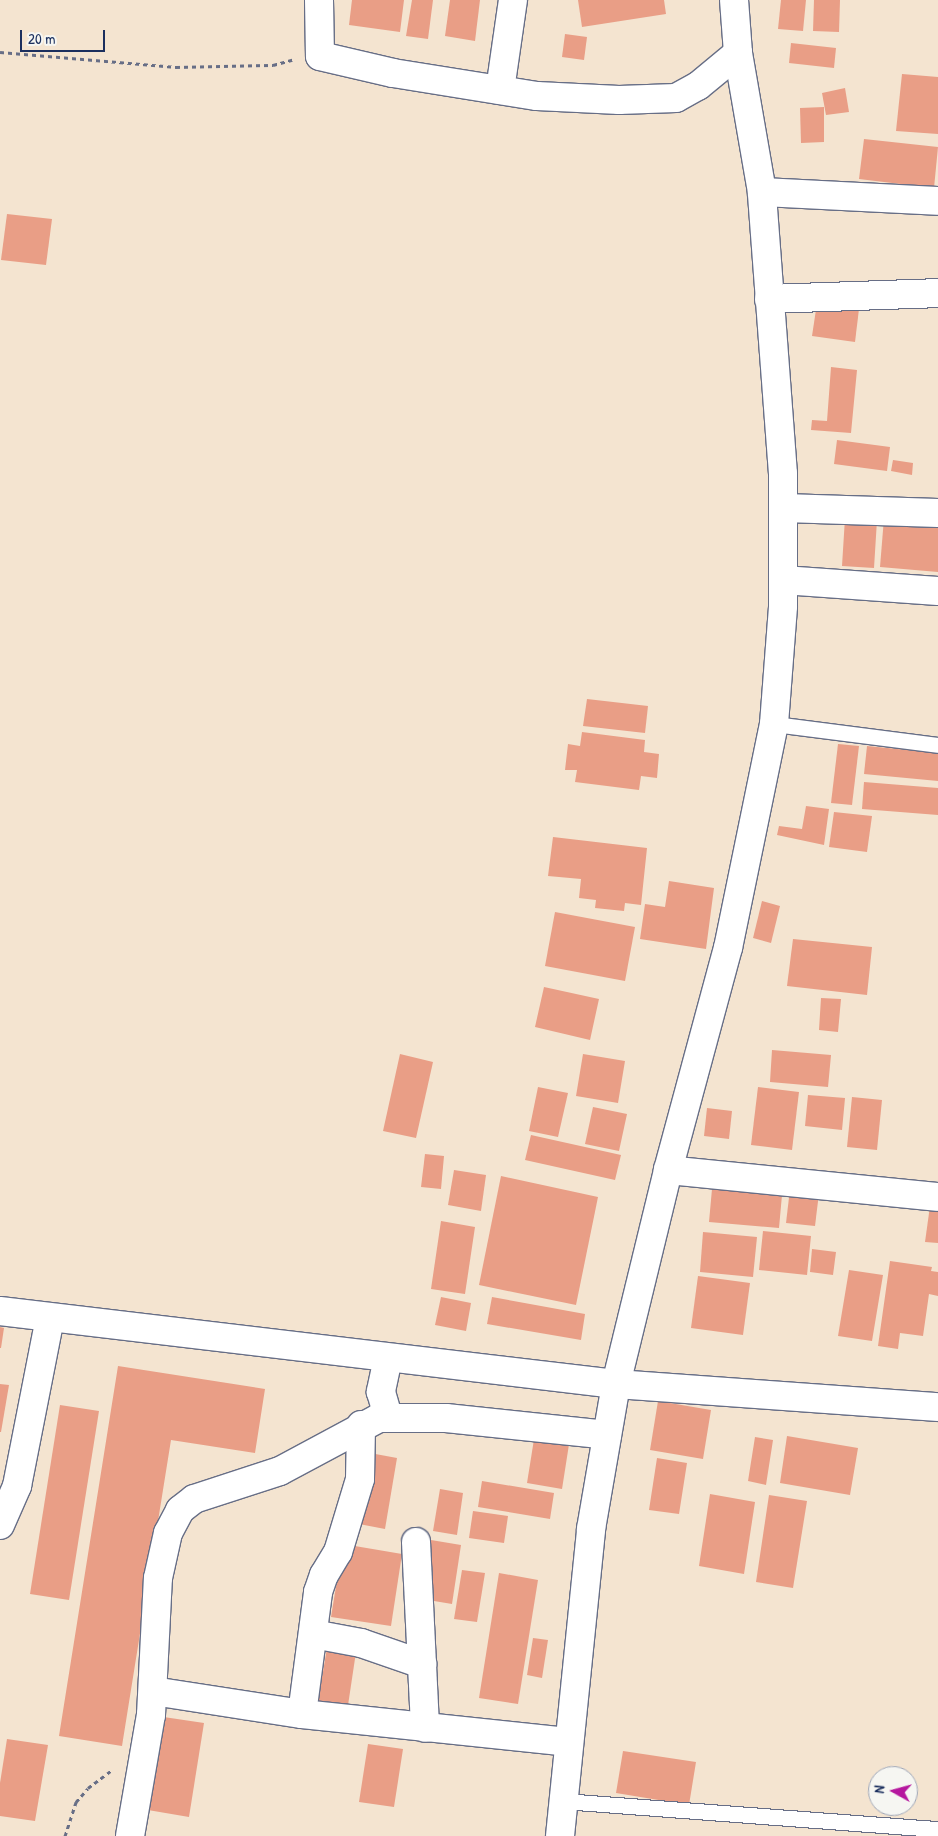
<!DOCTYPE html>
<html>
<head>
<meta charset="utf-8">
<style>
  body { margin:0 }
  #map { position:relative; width:938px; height:1836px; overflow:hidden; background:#f4e4d0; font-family:"Patrick Hand",sans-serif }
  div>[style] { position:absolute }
  .building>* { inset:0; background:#e99e86 }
  .path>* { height:3px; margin-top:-1.5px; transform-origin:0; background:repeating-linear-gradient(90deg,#676e86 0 4px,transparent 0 8px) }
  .roads { filter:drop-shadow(1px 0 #676e86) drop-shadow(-1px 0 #676e86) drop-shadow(0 1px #676e86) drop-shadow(0 -1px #676e86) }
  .service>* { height:15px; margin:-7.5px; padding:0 7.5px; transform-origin:7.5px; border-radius:7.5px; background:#fff }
  .minor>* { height:28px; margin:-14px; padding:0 14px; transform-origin:14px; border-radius:14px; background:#fff }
  .trunk>* { height:28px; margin:-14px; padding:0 14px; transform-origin:14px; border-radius:14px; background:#fff }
  span { translate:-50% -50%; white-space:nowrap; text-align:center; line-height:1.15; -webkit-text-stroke:4px #f6f6f2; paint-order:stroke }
  .north { position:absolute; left:868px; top:1766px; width:50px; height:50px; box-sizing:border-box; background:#f6f6f2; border:1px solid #9ea6b7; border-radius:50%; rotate:277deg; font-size:14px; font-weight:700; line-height:20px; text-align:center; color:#1b2f5e }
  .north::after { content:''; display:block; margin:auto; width:18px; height:22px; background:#b5179e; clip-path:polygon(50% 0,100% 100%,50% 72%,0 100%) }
  .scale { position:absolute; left:20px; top:30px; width:85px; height:22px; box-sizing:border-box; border:2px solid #1b2f5e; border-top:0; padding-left:6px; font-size:15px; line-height:18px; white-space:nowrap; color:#1b2f5e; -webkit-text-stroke:4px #f6f6f2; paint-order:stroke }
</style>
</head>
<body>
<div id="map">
  <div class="building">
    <i style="clip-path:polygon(352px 0,404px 0,400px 32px,349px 25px)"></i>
    <i style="clip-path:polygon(412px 0,433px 0,428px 39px,406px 36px)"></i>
    <i style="clip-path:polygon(450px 0,480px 0,475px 41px,445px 36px)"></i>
    <i style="clip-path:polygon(578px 0,664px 0,666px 14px,582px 27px)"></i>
    <i style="clip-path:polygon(781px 0,806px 0,803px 31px,778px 29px)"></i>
    <i style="clip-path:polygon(814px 0,840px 0,839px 32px,813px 31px)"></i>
    <i style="clip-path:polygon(565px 34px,587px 37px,584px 60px,562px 57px)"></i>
    <i style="clip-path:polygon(791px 43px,836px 48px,834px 68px,789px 63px)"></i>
    <i style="clip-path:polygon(902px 74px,938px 77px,938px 134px,896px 131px)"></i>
    <i style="clip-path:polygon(845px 88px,849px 112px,826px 115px,822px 93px)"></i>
    <i style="clip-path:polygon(824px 107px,824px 142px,801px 143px,800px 108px)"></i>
    <i style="clip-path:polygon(864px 139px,938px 147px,934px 188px,859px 179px)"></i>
    <i style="clip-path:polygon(7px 214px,52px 219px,46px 265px,1px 260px)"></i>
    <i style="clip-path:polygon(817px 303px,859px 309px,855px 342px,812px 336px)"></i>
    <i style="clip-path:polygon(831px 367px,857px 370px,851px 433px,811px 430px,812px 420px,827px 421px)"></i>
    <i style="clip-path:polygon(837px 440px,890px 447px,887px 471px,834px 464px)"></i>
    <i style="clip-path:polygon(893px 460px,913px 463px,912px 475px,891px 471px)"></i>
    <i style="clip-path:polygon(845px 518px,877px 520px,874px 568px,842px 566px)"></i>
    <i style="clip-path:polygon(884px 518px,938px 523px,938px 572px,880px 567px)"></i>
    <i style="clip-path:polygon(587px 699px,648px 706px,645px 733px,583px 726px)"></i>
    <i style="clip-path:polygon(582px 732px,645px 740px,644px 752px,659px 754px,657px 778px,641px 776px,639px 790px,575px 782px,577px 770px,565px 770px,568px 744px,580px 746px)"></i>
    <i style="clip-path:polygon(838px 744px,859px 746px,852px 805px,831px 803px)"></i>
    <i style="clip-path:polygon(867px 746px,938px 753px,938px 781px,864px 774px)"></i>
    <i style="clip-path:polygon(864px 782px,938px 788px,938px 815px,862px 809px)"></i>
    <i style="clip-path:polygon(806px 806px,829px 809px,824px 845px,777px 835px,779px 826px,802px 829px)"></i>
    <i style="clip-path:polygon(834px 812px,872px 816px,867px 852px,829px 847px)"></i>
    <i style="clip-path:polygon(553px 837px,647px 848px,641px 905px,625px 903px,624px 911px,595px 908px,596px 900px,579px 898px,581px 879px,548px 876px)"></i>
    <i style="clip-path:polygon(669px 881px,714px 888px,706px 949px,640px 939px,645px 904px,665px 907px)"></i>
    <i style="clip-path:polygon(762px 901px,780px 906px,771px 943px,753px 938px)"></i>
    <i style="clip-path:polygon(555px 912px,635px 927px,625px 981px,545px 966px)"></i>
    <i style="clip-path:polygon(793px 939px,872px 947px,867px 995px,787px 986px)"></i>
    <i style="clip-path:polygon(544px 987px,599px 999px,590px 1040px,535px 1027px)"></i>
    <i style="clip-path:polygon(821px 998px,841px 999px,838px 1032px,819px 1030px)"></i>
    <i style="clip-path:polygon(772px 1050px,831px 1055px,828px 1087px,770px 1082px)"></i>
    <i style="clip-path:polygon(400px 1054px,433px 1062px,416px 1138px,383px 1131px)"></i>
    <i style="clip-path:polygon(583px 1054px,625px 1061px,618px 1103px,576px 1096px)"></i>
    <i style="clip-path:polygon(538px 1087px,568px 1093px,558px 1137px,529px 1131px)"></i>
    <i style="clip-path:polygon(758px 1087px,799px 1092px,792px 1150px,751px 1145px)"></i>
    <i style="clip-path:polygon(808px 1095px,845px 1098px,842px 1130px,805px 1126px)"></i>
    <i style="clip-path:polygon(852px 1097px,882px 1100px,877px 1150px,847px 1147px)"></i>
    <i style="clip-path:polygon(593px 1107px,627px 1114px,619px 1151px,585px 1144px)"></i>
    <i style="clip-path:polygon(707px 1108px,732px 1111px,729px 1139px,704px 1136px)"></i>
    <i style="clip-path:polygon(531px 1135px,621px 1155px,615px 1180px,525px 1160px)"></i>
    <i style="clip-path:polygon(425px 1154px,444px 1156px,441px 1189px,421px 1187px)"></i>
    <i style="clip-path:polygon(454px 1170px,486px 1175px,481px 1211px,448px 1205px)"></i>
    <i style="clip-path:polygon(501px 1176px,598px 1197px,576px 1305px,479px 1285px)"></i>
    <i style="clip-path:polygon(712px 1189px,782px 1195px,779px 1228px,709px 1222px)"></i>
    <i style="clip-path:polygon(790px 1189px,819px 1193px,815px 1226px,786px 1223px)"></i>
    <i style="clip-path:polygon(930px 1206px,938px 1207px,938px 1243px,925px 1242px)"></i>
    <i style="clip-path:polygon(441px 1221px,475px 1227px,465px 1294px,431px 1289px)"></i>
    <i style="clip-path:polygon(763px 1231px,811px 1236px,807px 1275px,759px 1270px)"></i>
    <i style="clip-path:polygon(703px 1232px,757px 1237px,753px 1277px,700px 1272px)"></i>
    <i style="clip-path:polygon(812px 1249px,836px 1252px,833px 1275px,810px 1272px)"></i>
    <i style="clip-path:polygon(890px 1261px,932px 1267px,931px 1271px,938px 1272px,938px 1296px,929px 1294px,923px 1336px,900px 1333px,898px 1349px,878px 1346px)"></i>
    <i style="clip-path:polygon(849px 1270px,883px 1275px,872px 1341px,838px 1336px)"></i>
    <i style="clip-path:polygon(698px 1276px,750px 1283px,743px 1335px,691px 1328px)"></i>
    <i style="clip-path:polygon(441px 1297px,471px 1303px,466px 1331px,435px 1325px)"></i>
    <i style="clip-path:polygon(492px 1297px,585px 1314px,581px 1340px,487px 1324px)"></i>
    <i style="clip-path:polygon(0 1327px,4px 1328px,1px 1348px,0 1348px)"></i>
    <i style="clip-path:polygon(118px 1366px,265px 1389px,255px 1453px,171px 1440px,122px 1746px,59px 1736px)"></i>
    <i style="clip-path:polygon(0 1384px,9px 1385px,1px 1432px,0 1432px)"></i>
    <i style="clip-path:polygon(658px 1401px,711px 1410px,703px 1459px,650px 1450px)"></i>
    <i style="clip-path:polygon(60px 1405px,99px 1411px,69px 1600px,30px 1594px)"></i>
    <i style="clip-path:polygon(535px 1433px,570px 1438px,562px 1489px,527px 1483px)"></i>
    <i style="clip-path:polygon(787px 1436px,858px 1448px,850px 1495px,780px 1483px)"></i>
    <i style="clip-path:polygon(755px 1437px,773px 1440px,766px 1485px,748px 1481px)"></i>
    <i style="clip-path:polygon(370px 1453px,397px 1458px,385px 1529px,359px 1524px)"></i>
    <i style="clip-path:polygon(657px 1458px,687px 1463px,679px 1514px,649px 1510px)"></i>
    <i style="clip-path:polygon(482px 1481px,554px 1493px,550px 1519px,478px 1507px)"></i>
    <i style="clip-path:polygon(440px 1489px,463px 1493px,457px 1535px,433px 1531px)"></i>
    <i style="clip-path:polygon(710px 1494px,755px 1502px,744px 1574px,699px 1566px)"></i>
    <i style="clip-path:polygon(769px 1495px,807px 1501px,793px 1588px,756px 1582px)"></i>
    <i style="clip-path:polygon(473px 1511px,508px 1516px,504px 1543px,469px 1538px)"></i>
    <i style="clip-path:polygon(431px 1540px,461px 1545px,452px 1604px,422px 1599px)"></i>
    <i style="clip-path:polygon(343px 1544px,402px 1554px,391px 1626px,331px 1617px)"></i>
    <i style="clip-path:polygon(462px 1570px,485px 1573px,477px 1622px,454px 1619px)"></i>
    <i style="clip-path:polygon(499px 1573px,538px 1580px,518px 1704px,479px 1698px)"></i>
    <i style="clip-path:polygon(533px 1638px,548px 1640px,542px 1678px,527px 1675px)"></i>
    <i style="clip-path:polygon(327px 1648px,356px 1652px,347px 1712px,317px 1707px)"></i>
    <i style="clip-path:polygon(157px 1716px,204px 1723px,189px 1817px,142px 1809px)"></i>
    <i style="clip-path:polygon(7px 1739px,48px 1745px,35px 1821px,0 1816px,0 1783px)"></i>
    <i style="clip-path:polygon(368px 1744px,403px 1749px,394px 1807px,359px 1802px)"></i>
    <i style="clip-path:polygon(623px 1751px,696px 1762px,689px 1805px,616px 1793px)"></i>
  </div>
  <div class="path">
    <i style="left:0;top:52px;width:177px;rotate:4.9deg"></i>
    <i style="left:176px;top:67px;width:97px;rotate:-1.2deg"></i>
    <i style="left:273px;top:65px;width:20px;rotate:-15deg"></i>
    <i style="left:65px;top:1836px;width:36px;rotate:-72deg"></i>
    <i style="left:76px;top:1802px;width:18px;rotate:-49deg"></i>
    <i style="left:88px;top:1788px;width:31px;rotate:-37deg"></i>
  </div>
  <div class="roads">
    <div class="service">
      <i style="left:774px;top:724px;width:165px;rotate:7.3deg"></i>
      <i style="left:563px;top:1801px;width:376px;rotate:4.3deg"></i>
    </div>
    <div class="minor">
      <i style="left:319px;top:0;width:56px;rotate:89deg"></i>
      <i style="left:320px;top:56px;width:75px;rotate:13.1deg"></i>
      <i style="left:393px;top:73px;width:146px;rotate:9.1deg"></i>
      <i style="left:537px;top:96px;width:82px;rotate:2.8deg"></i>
      <i style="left:619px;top:100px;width:57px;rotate:-2deg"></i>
      <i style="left:676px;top:98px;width:25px;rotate:-29deg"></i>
      <i style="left:698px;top:86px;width:52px;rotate:-39.5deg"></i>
      <i style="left:500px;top:90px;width:91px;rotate:-81.8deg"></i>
      <i style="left:762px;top:192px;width:176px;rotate:2.9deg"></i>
      <i style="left:769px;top:299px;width:169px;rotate:-2deg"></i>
      <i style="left:784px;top:508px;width:154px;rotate:1.9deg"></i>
      <i style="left:783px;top:580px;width:155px;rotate:4.1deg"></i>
      <i style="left:668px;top:1170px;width:271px;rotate:5.7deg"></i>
      <i style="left:0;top:1311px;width:620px;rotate:6.76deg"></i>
      <i style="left:616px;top:1384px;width:323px;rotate:4.1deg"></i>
      <i style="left:388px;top:1358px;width:35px;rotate:102deg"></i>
      <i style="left:381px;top:1392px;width:25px;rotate:74deg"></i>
      <i style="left:0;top:1525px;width:43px;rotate:-66.4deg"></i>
      <i style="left:17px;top:1486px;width:171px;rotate:-78.9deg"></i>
      <i style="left:416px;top:1542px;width:186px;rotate:87.2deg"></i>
      <i style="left:313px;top:1634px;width:49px;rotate:10.6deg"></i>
      <i style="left:361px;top:1643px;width:65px;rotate:19deg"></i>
      <i style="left:153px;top:1691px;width:151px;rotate:8.8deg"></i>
      <i style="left:302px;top:1714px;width:267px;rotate:6deg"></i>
      <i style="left:302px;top:1714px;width:123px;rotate:-82.5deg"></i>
      <i style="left:318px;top:1592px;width:18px;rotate:-71deg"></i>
      <i style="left:324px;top:1575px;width:27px;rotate:-59deg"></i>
      <i style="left:338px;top:1552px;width:76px;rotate:-73.2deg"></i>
      <i style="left:360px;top:1479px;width:54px;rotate:-88.9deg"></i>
      <i style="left:130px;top:1836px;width:123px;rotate:-80.2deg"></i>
      <i style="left:151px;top:1715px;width:137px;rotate:-87.1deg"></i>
      <i style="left:158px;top:1578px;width:46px;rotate:-77.5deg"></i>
      <i style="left:168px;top:1533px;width:26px;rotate:-62deg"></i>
      <i style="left:180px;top:1510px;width:18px;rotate:-38deg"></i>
      <i style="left:194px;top:1499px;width:90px;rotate:-18deg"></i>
      <i style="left:280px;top:1471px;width:112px;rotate:-28.2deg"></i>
      <i style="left:379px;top:1418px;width:67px"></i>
      <i style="left:446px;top:1418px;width:162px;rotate:6deg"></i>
    </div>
    <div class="trunk">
      <i style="left:560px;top:1836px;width:309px;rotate:-84.2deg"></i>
      <i style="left:591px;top:1529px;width:147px;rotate:-80.2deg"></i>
      <i style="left:616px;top:1384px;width:220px;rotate:-76.3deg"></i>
      <i style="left:668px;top:1170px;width:230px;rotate:-74.9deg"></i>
      <i style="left:728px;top:948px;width:229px;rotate:-78.4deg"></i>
      <i style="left:774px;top:724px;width:118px;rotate:-85.6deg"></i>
      <i style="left:783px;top:606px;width:132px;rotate:-90deg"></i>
      <i style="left:783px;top:474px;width:283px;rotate:-94.3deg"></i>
      <i style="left:762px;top:192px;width:141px;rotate:-99.8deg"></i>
      <i style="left:738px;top:53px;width:53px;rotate:-94.3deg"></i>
    </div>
  </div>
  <div class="north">N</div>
  <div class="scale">20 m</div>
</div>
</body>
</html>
